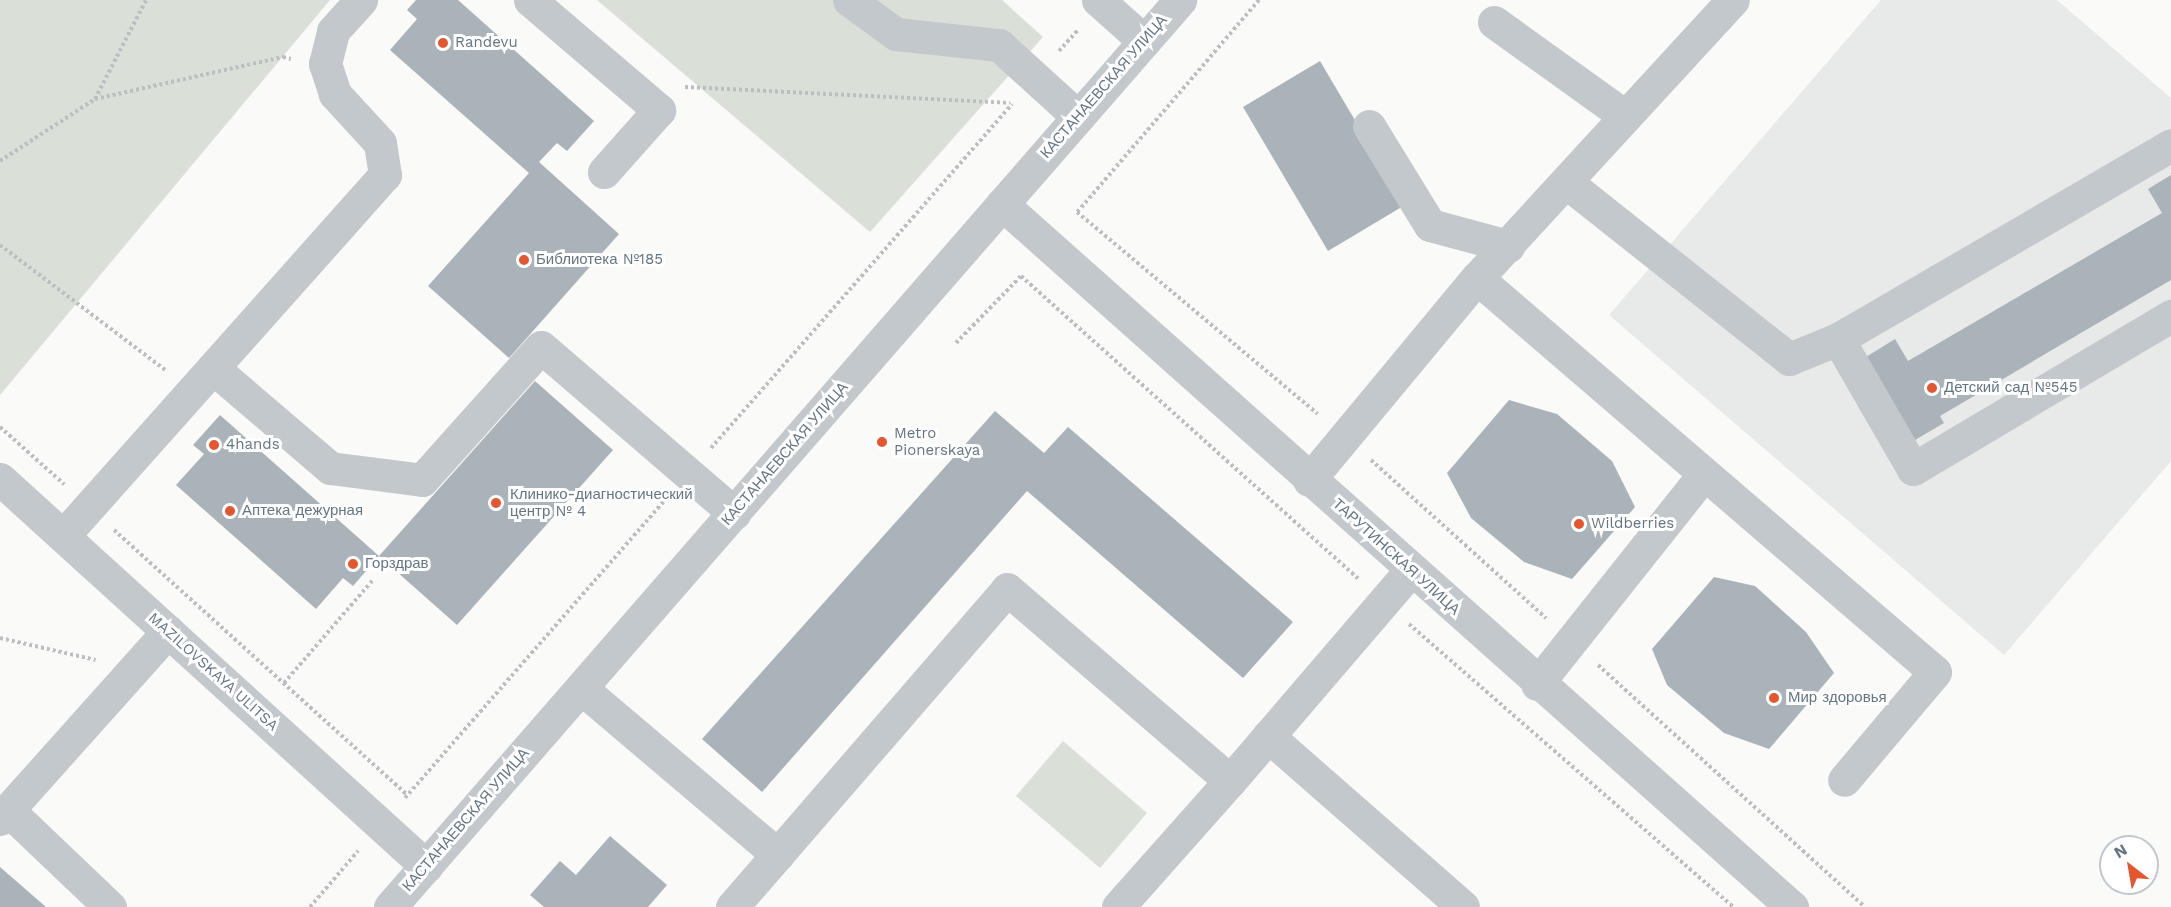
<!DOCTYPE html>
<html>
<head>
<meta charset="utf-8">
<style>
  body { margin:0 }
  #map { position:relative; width:2171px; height:907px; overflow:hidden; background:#fafaf8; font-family:"Work Sans",sans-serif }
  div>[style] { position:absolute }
  .built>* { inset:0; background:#e8e9e9 }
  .green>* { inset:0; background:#dadfd7 }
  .building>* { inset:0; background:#aab3b9 }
  .path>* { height:4px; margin-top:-2px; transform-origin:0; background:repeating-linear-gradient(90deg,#bbbfc2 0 3px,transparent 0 6px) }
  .minor>* { height:33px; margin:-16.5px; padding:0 16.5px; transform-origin:16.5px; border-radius:16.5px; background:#c3c8cc }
  .dots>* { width:16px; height:16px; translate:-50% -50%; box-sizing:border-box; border:3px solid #fff; border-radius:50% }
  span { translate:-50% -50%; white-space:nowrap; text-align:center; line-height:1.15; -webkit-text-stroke:6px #fff; paint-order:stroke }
  .poi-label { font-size:15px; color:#657683 }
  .left { translate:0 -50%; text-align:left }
  .street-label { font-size:15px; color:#657683 }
  .north { position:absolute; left:2099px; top:835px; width:60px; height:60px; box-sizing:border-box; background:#fff; border:2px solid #c1c8cd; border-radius:50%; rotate:329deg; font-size:16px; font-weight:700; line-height:24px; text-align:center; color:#657683 }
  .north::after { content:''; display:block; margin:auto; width:21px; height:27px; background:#e4572e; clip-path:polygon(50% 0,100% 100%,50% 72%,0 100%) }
</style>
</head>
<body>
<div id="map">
  <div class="built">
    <i style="clip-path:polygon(1881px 0,2057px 0,2171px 98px,2171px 461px,2004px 655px,1609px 315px)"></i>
  </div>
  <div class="green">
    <i style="clip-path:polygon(0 0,330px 0,0 395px)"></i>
    <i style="clip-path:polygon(597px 0,1002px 0,1043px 37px,870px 232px)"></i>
    <i style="clip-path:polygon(1063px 741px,1147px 813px,1100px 868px,1016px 796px)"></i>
  </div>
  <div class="building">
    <i style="clip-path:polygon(416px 0,458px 0,594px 121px,567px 151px,557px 143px,539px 162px,619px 234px,509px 358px,428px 286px,529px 173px,390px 50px,417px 19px,407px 10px)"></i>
    <i style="clip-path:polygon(1320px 61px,1405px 205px,1328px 251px,1243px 107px)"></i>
    <i style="clip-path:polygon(2171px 175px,2171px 280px,1940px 416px,1944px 423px,1915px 440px,1866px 357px,1895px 339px,1908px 361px,2162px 213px,2148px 189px)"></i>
    <i style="clip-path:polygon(535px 381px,613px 450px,457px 625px,379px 556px)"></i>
    <i style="clip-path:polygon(1509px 400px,1557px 414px,1612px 461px,1635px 507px,1572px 579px,1524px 562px,1471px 518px,1447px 473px)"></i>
    <i style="clip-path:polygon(995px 411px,1044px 453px,1068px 427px,1293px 622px,1243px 678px,1027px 491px,762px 792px,702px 739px)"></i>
    <i style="clip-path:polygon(220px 415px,379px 556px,353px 586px,343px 578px,316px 609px,176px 485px,204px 454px,193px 445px)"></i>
    <i style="clip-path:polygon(1714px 577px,1755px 586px,1806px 632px,1834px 673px,1769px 749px,1724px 733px,1667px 685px,1652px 649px)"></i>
    <i style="clip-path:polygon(610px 836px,667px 885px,648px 907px,544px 907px,530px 895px,560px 861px,576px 875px)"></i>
    <i style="clip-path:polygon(0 867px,46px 907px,0 907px)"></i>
  </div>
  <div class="path">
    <i style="left:1259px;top:0;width:279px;rotate:130.6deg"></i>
    <i style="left:1077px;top:212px;width:314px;rotate:40deg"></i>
    <i style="left:1059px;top:51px;width:28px;rotate:-48deg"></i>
    <i style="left:685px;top:87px;width:325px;rotate:2.8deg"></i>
    <i style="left:95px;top:99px;width:111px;rotate:-62.7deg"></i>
    <i style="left:0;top:161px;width:113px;rotate:-33.1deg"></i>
    <i style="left:95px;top:99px;width:193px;rotate:-12.6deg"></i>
    <i style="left:283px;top:57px;width:8px;rotate:14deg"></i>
    <i style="left:0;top:245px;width:207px;rotate:37.1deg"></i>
    <i style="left:956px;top:343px;width:93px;rotate:-45.9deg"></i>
    <i style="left:1021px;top:276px;width:454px;rotate:41.9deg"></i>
    <i style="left:0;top:427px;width:86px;rotate:41.7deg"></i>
    <i style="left:711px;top:448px;width:457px;rotate:-48.8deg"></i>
    <i style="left:1371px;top:460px;width:236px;rotate:42.1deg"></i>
    <i style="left:114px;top:530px;width:395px;rotate:42.1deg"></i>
    <i style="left:1409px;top:624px;width:430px;rotate:41.1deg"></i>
    <i style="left:0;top:638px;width:98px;rotate:12.9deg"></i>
    <i style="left:1598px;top:665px;width:360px;rotate:42.2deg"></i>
    <i style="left:284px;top:683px;width:135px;rotate:-49.2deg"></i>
    <i style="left:405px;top:798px;width:394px;rotate:-48.9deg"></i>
    <i style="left:310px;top:907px;width:74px;rotate:-49.4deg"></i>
  </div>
  <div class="minor">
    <i style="left:530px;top:0;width:170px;rotate:40.5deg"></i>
    <i style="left:659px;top:110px;width:83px;rotate:131.6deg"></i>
    <i style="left:849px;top:0;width:58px;rotate:35.9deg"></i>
    <i style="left:896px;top:34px;width:104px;rotate:6.1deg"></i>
    <i style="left:999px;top:45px;width:107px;rotate:42.3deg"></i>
    <i style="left:1098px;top:0;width:62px;rotate:41.7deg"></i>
    <i style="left:1494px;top:22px;width:161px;rotate:35.7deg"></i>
    <i style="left:1369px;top:126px;width:116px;rotate:58.4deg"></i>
    <i style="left:1430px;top:225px;width:81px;rotate:15.1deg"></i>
    <i style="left:1566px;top:182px;width:285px;rotate:38.4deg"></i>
    <i style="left:1789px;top:359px;width:53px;rotate:-22.2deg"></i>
    <i style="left:1838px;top:339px;width:385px;rotate:-30.2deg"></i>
    <i style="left:1002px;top:204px;width:1058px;rotate:41.67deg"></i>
    <i style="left:1477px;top:278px;width:604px;rotate:40.7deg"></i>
    <i style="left:1935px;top:672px;width:141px;rotate:130.1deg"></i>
    <i style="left:1838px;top:339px;width:150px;rotate:60deg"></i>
    <i style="left:1913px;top:469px;width:300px;rotate:-30.7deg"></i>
    <i style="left:213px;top:368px;width:154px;rotate:40.5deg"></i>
    <i style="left:330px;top:468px;width:93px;rotate:7.4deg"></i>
    <i style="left:422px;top:480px;width:178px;rotate:-48.2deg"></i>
    <i style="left:541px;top:347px;width:255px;rotate:40.7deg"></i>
    <i style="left:0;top:479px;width:576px;rotate:42.25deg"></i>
    <i style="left:1309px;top:480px;width:263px;rotate:-50.3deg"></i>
    <i style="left:1477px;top:278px;width:378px;rotate:-47.4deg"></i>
    <i style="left:63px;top:536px;width:484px;rotate:-48.3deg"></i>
    <i style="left:385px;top:175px;width:32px;rotate:-99deg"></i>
    <i style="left:380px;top:143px;width:67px;rotate:-132.6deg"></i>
    <i style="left:335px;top:94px;width:32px;rotate:-108deg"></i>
    <i style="left:325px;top:64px;width:34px;rotate:-76deg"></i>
    <i style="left:333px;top:31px;width:42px;rotate:-47.9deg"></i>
    <i style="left:1537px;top:684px;width:268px;rotate:-51.5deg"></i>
    <i style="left:581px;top:688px;width:258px;rotate:40.3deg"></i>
    <i style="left:1268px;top:736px;width:259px;rotate:41.2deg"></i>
    <i style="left:8px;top:810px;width:141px;rotate:43.6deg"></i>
    <i style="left:0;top:819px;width:252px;rotate:-48.2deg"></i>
    <i style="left:390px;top:907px;width:1203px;rotate:-48.94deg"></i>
    <i style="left:732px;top:907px;width:420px;rotate:-49.1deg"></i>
    <i style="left:1007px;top:589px;width:294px;rotate:40.7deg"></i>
    <i style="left:1230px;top:781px;width:278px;rotate:-49.4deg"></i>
    <i style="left:1118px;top:907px;width:169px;rotate:-48.4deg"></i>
  </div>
  <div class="dots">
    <i style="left:443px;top:43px;background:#e4572e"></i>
    <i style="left:524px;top:260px;background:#e4572e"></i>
    <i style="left:1932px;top:388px;background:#e4572e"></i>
    <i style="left:882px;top:442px;background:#e4572e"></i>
    <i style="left:214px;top:445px;background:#e4572e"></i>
    <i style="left:496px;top:503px;background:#e4572e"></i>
    <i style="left:230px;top:511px;background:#e4572e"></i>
    <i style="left:1579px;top:524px;background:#e4572e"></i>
    <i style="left:353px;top:564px;background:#e4572e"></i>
    <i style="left:1774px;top:698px;background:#e4572e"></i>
  </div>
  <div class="poi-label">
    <span class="left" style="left:455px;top:43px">Randevu</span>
    <span class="left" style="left:536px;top:260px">Библиотека №185</span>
    <span class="left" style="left:1944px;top:388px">Детский сад №545</span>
    <span class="left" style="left:894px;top:442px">Metro<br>Pionerskaya</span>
    <span class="left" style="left:226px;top:445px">4hands</span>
    <span class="left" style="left:510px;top:503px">Клинико-диагностический<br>центр № 4</span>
    <span class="left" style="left:242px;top:511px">Аптека дежурная</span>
    <span class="left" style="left:1591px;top:524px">Wildberries</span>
    <span class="left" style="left:365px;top:564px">Горздрав</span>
    <span class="left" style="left:1788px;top:698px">Мир здоровья</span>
  </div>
  <div class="street-label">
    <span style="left:1104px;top:87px;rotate:-49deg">КАСТАНАЕВСКАЯ УЛИЦА</span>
    <span style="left:785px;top:454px;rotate:-49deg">КАСТАНАЕВСКАЯ УЛИЦА</span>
    <span style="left:1396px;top:557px;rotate:42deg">ТАРУТИНСКАЯ УЛИЦА</span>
    <span style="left:213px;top:672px;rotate:42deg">MAZILOVSKAYA ULITSA</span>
    <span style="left:466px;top:820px;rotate:-49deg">КАСТАНАЕВСКАЯ УЛИЦА</span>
  </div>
  <div class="north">N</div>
</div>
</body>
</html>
